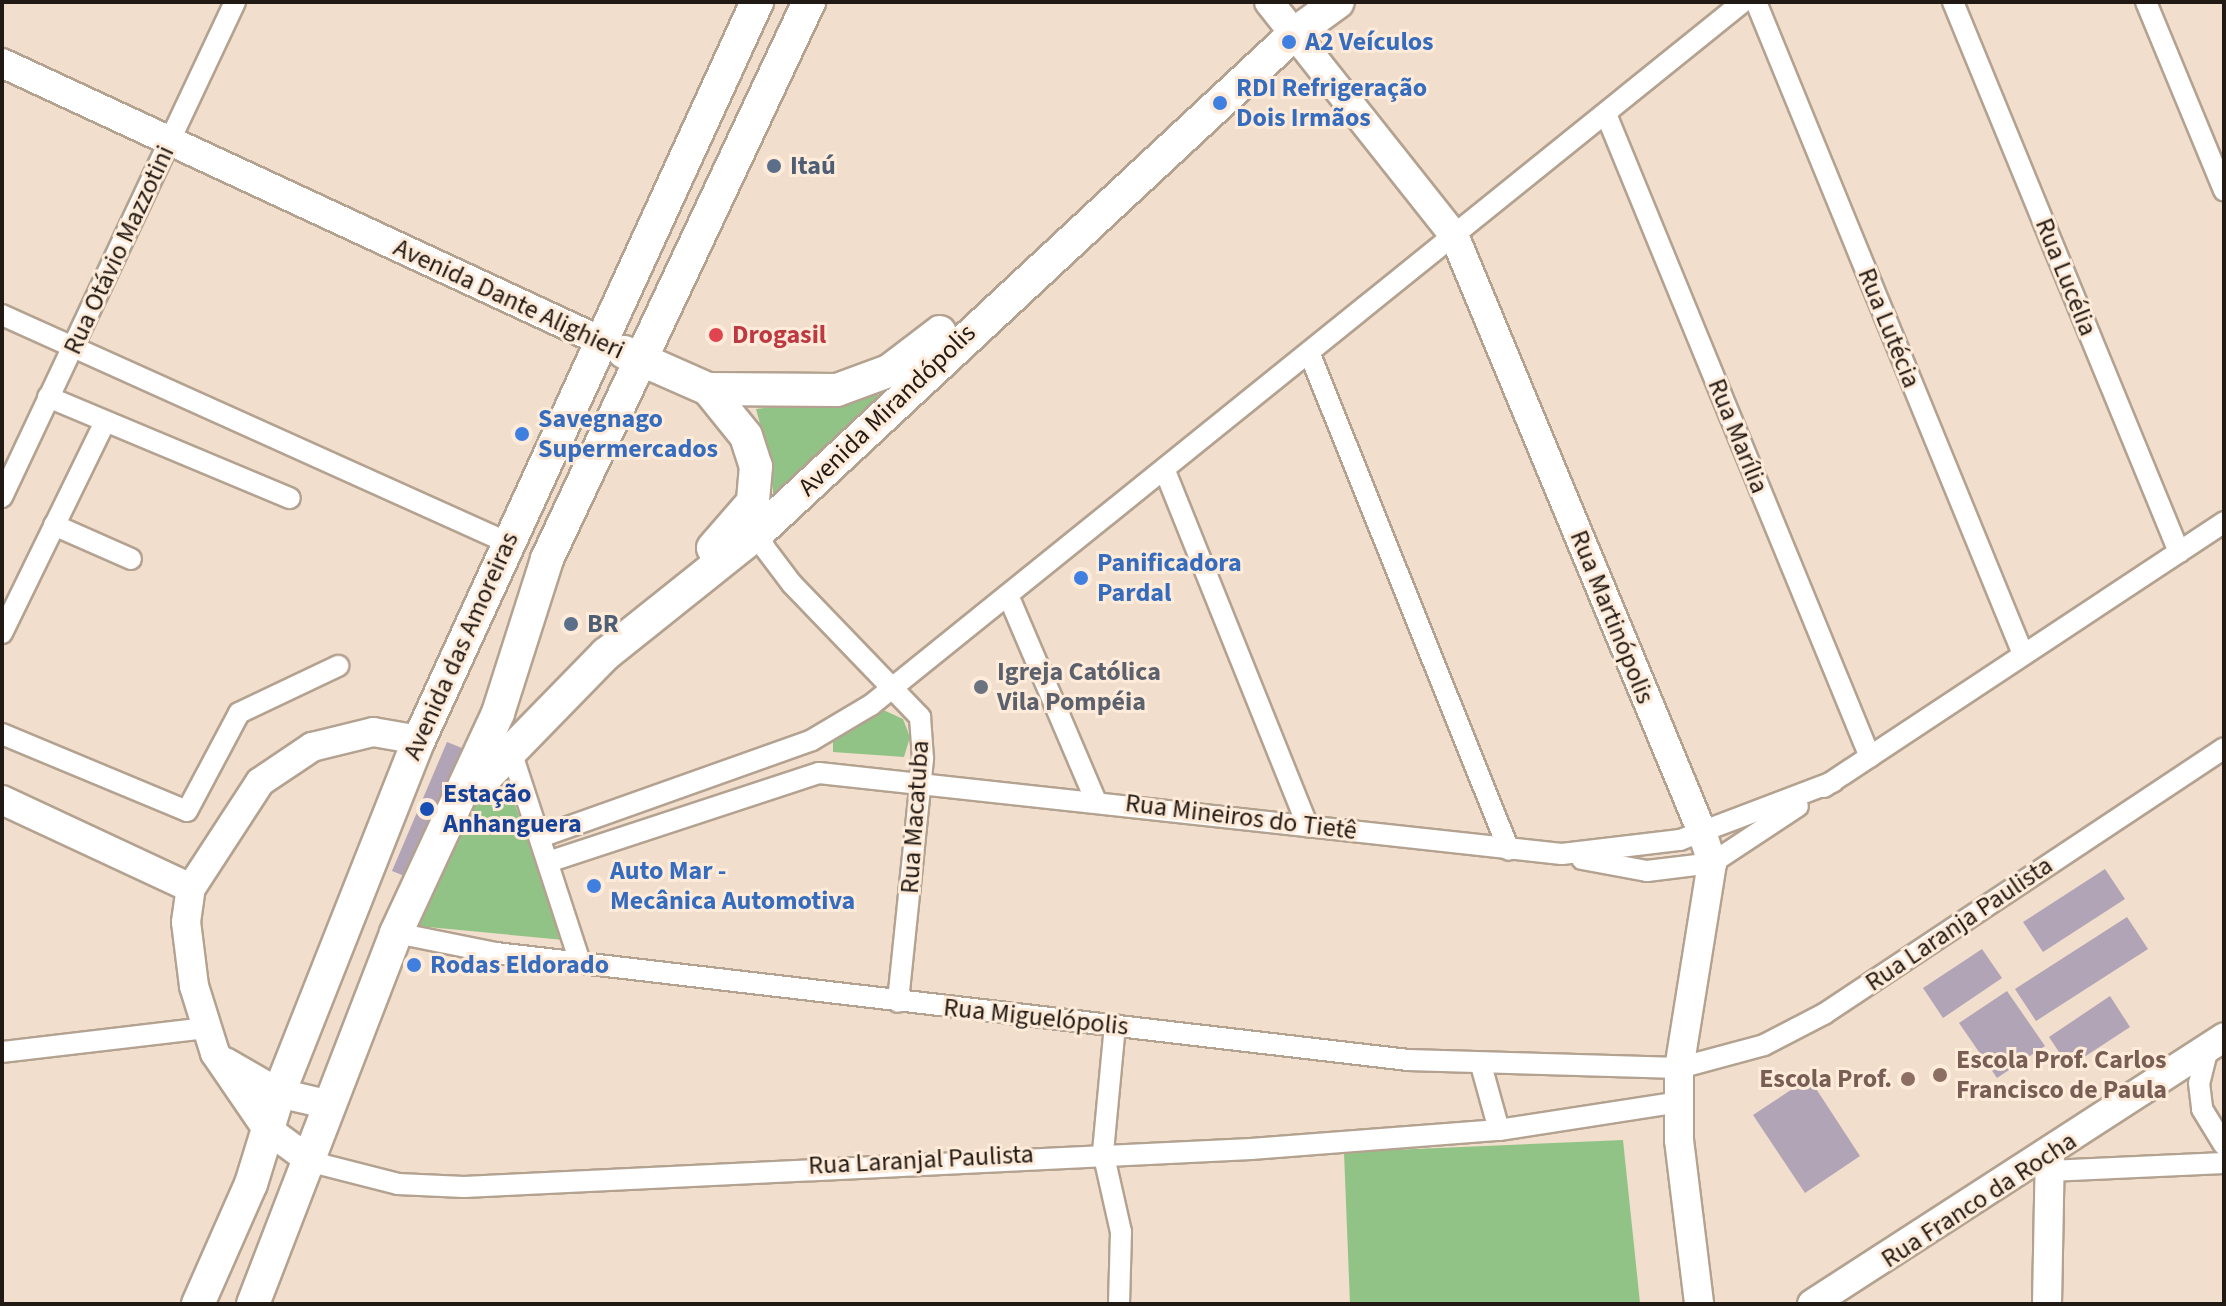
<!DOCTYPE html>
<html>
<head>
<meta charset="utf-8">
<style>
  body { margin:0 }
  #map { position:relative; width:2226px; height:1306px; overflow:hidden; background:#f1decc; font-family:"Source Sans 3",sans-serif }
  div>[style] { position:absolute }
  .green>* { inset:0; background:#91c387 }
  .building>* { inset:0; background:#b2a4b7 }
  .roads { filter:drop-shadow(2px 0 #b4a291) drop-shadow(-2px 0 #b4a291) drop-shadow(0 2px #b4a291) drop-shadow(0 -2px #b4a291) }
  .street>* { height:20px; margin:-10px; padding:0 10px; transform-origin:10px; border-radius:10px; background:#fff }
  .secondary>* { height:28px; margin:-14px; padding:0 14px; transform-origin:14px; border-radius:14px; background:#fff }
  .primary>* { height:32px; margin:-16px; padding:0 16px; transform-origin:16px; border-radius:16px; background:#fff }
  .dots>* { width:22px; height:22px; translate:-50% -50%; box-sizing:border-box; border:4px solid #feebd9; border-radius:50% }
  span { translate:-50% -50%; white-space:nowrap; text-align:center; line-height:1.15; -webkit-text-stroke:6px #feebd9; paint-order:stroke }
  .shop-label { font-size:26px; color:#366cbe; font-weight:700 }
  .left { translate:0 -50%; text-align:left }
  .service-label { font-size:26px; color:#4e5e75; font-weight:700 }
  .street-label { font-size:26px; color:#211a14 }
  .health-label { font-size:26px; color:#be3a42; font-weight:700 }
  .worship-label { font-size:26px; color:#5b616d; font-weight:700 }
  .transit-label { font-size:26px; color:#164399; font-weight:700 }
  .education-label { font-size:26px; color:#785e54; font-weight:700 }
  .right { translate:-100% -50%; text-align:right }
  .frame { position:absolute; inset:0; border:4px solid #211a14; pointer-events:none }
</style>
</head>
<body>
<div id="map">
  <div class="green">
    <i style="clip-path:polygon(885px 394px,773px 496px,773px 471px,756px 409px)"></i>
    <i style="clip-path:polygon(877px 707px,903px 719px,910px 737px,904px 757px,833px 752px,833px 737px)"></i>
    <i style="clip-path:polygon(502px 769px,564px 940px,417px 926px,456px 817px)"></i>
    <i style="clip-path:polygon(1623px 1140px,1640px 1303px,1350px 1304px,1344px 1152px)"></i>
  </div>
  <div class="building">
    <i style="clip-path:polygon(447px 742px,462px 748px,407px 877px,392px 871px)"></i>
    <i style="clip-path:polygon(2105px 869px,2125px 899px,2043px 952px,2023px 922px)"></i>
    <i style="clip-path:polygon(2127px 917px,2148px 949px,2036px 1021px,2015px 989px)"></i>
    <i style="clip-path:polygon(1982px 949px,2002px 978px,1943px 1018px,1923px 988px)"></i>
    <i style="clip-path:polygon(2007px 991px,2045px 1046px,1997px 1078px,1959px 1023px)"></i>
    <i style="clip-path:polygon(2110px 996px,2130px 1027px,2069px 1067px,2049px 1037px)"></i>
    <i style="clip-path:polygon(1809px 1078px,1860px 1156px,1805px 1193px,1753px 1115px)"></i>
  </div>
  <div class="roads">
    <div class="street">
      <i style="left:1756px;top:2px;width:705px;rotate:67.73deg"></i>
      <i style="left:1953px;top:2px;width:595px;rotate:67.66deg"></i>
      <i style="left:2146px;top:2px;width:204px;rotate:67.5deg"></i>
      <i style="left:1606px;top:114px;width:695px;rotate:67.68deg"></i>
      <i style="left:2px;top:315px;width:553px;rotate:24.25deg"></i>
      <i style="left:1311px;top:357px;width:531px;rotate:68.12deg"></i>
      <i style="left:48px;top:397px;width:262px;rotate:22.7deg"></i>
      <i style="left:1165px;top:471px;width:383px;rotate:68.1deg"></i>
      <i style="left:2px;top:497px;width:547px;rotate:-64.79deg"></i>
      <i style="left:758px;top:521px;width:27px;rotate:77deg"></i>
      <i style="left:764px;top:547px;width:46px;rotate:52.9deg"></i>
      <i style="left:792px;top:584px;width:185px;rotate:46.1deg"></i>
      <i style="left:920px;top:717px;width:42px;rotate:85.9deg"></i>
      <i style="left:923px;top:759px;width:244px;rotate:95.9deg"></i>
      <i style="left:54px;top:525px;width:84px;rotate:23.8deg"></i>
      <i style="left:1008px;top:595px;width:222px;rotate:66.9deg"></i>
      <i style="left:2px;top:633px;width:233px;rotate:-64deg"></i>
      <i style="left:2px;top:734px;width:200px;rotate:22.6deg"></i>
      <i style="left:187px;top:811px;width:111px;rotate:-62deg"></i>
      <i style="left:239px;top:713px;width:110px;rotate:-25.4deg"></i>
      <i style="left:510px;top:748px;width:225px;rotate:71.9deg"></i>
      <i style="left:1824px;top:787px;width:480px;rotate:-33.5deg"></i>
      <i style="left:540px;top:837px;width:289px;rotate:-19.6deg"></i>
      <i style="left:812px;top:740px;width:69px;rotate:-30.7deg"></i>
      <i style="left:871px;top:705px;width:1120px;rotate:-38.88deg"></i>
      <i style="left:1582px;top:859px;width:66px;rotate:10.5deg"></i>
      <i style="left:1647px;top:871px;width:65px;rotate:-7deg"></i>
      <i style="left:1712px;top:863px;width:103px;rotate:-33.5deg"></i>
      <i style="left:548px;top:862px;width:285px;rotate:-18.2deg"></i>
      <i style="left:819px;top:773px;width:747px;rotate:6.22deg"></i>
      <i style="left:1562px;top:854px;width:119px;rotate:-6.8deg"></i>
      <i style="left:1680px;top:840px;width:164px;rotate:-20.8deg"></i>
      <i style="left:396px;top:933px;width:102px;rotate:11.3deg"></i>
      <i style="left:496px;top:953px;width:918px;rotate:6.69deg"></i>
      <i style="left:1408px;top:1060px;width:271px;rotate:1.7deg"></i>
      <i style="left:1679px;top:1068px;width:88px;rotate:-15.1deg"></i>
      <i style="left:1764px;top:1045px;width:68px;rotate:-27.3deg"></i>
      <i style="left:1824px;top:1014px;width:480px;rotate:-33.6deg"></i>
      <i style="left:1115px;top:1025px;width:128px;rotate:95.4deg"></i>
      <i style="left:1103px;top:1152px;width:82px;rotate:77.3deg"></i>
      <i style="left:1121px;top:1232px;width:72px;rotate:91.6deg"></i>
      <i style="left:2208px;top:1048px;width:36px;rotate:104deg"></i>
      <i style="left:2199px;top:1083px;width:26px;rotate:83deg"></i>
      <i style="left:2202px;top:1109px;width:42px;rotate:58.6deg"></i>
      <i style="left:2px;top:1052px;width:204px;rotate:-6.7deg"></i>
      <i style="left:1481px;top:1065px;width:67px;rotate:74.5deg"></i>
      <i style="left:312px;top:1162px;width:89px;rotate:14.3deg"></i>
      <i style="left:398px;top:1184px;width:66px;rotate:2.6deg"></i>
      <i style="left:464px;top:1187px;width:788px;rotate:-2.76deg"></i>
      <i style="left:1251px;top:1149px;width:249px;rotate:-4.4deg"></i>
      <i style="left:1499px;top:1130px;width:182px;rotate:-8.8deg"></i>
      <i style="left:2049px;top:1171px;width:175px;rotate:-2.6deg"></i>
    </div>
    <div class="secondary">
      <i style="left:1269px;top:2px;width:298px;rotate:51.6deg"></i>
      <i style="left:1454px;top:235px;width:646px;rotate:67.44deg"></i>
      <i style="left:1702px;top:832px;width:33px;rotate:72deg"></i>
      <i style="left:1712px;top:863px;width:208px;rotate:99.1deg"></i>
      <i style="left:1679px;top:1068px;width:72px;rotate:90deg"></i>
      <i style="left:1679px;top:1140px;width:165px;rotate:83deg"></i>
      <i style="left:2px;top:63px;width:660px;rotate:24.9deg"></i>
      <i style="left:2px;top:800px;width:208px;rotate:25deg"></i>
      <i style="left:225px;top:1062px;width:62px;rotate:29.9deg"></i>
      <i style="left:279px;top:1093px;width:52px;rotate:13.2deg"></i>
      <i style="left:312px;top:1162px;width:56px;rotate:-143.7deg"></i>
      <i style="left:267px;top:1129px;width:92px;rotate:-124.4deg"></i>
      <i style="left:215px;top:1053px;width:70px;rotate:-107.4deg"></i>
      <i style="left:194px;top:986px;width:64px;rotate:-97.1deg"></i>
      <i style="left:186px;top:922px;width:34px;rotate:-82deg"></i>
      <i style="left:191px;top:888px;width:126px;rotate:-56.9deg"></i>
      <i style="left:260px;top:782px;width:63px;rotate:-33.9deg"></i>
      <i style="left:312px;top:747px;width:63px;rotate:-13.8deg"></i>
      <i style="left:373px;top:732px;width:47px;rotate:9.9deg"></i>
      <i style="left:1812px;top:1304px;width:491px;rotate:-32.9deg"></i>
      <i style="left:2047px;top:1304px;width:150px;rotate:-88.9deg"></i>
    </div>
    <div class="primary">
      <i style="left:624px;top:352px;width:92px;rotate:23.8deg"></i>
      <i style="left:708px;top:389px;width:60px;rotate:51deg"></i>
      <i style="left:746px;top:436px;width:32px;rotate:72deg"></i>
      <i style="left:756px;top:466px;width:36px;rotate:95deg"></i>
      <i style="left:753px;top:502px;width:61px;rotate:131deg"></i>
      <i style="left:708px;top:389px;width:129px;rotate:0.4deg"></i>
      <i style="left:837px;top:390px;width:55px;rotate:-20.1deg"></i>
      <i style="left:889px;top:371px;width:64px;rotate:-37.4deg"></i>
      <i style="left:477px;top:786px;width:185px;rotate:-45.7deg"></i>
      <i style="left:606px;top:654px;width:197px;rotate:-38.6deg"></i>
      <i style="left:760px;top:531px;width:729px;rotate:-42.94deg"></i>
      <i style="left:1294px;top:34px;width:54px;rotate:-36deg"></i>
      <i style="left:198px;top:1304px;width:131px;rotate:-66.2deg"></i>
      <i style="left:251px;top:1184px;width:95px;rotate:-72.9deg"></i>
      <i style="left:279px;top:1093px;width:380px;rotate:-68.4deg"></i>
      <i style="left:419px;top:740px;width:812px;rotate:-65.39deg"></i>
      <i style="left:253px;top:1304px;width:398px;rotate:-68.9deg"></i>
      <i style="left:396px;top:933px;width:242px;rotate:-65.1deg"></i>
      <i style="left:498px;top:713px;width:162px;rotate:-72.3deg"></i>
      <i style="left:547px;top:559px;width:616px;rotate:-64.81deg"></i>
    </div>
  </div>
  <div class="dots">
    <i style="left:1289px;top:42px;background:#3f7fe0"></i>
    <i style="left:1220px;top:103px;background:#3f7fe0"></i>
    <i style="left:774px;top:166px;background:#5c6f8a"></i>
    <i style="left:716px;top:335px;background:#e0444e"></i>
    <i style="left:522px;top:434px;background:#3f7fe0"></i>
    <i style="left:1081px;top:578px;background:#3f7fe0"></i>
    <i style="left:571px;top:624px;background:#5c6f8a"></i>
    <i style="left:981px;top:687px;background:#6b7280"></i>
    <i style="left:427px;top:809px;background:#1a4fb4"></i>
    <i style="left:594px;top:886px;background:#3f7fe0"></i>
    <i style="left:414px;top:965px;background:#3f7fe0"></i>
    <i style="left:1940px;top:1075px;background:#8d6e63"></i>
    <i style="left:1908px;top:1079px;background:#8d6e63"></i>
  </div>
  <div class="shop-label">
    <span class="left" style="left:1305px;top:42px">A2 Veículos</span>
    <span class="left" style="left:1236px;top:103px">RDI Refrigeração<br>Dois Irmãos</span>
    <span class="left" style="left:538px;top:434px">Savegnago<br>Supermercados</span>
    <span class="left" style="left:1097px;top:578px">Panificadora<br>Pardal</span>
    <span class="left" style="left:610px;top:886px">Auto Mar -<br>Mecânica Automotiva</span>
    <span class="left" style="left:430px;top:965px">Rodas Eldorado</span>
  </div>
  <div class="service-label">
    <span class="left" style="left:790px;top:166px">Itaú</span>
    <span class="left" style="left:587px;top:624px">BR</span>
  </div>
  <div class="street-label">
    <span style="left:119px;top:250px;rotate:-65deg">Rua Otávio Mazzotini</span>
    <span style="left:2066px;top:277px;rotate:68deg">Rua Lucélia</span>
    <span style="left:509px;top:299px;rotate:25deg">Avenida Dante Alighieri</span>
    <span style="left:1889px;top:328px;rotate:68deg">Rua Lutécia</span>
    <span style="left:887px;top:410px;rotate:-44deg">Avenida Mirandópolis</span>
    <span style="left:1738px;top:436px;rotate:68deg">Rua Marília</span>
    <span style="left:1612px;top:617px;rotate:68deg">Rua Martinópolis</span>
    <span style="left:461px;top:646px;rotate:-66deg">Avenida das Amoreiras</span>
    <span style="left:915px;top:817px;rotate:-86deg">Rua Macatuba</span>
    <span style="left:1241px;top:817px;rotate:7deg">Rua Mineiros do Tietê</span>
    <span style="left:1959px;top:924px;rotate:-34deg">Rua Laranja Paulista</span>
    <span style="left:1036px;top:1017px;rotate:6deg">Rua Miguelópolis</span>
    <span style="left:921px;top:1160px;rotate:-3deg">Rua Laranjal Paulista</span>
    <span style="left:1979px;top:1200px;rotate:-33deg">Rua Franco da Rocha</span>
  </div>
  <div class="health-label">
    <span class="left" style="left:732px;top:335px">Drogasil</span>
  </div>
  <div class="worship-label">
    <span class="left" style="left:997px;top:687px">Igreja Católica<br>Vila Pompéia</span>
  </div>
  <div class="transit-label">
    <span class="left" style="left:443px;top:809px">Estação<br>Anhanguera</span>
  </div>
  <div class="education-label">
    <span class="left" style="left:1956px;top:1075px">Escola Prof. Carlos<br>Francisco de Paula</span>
    <span class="right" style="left:1892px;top:1079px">Escola Prof.</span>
  </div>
  <div class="frame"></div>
</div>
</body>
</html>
